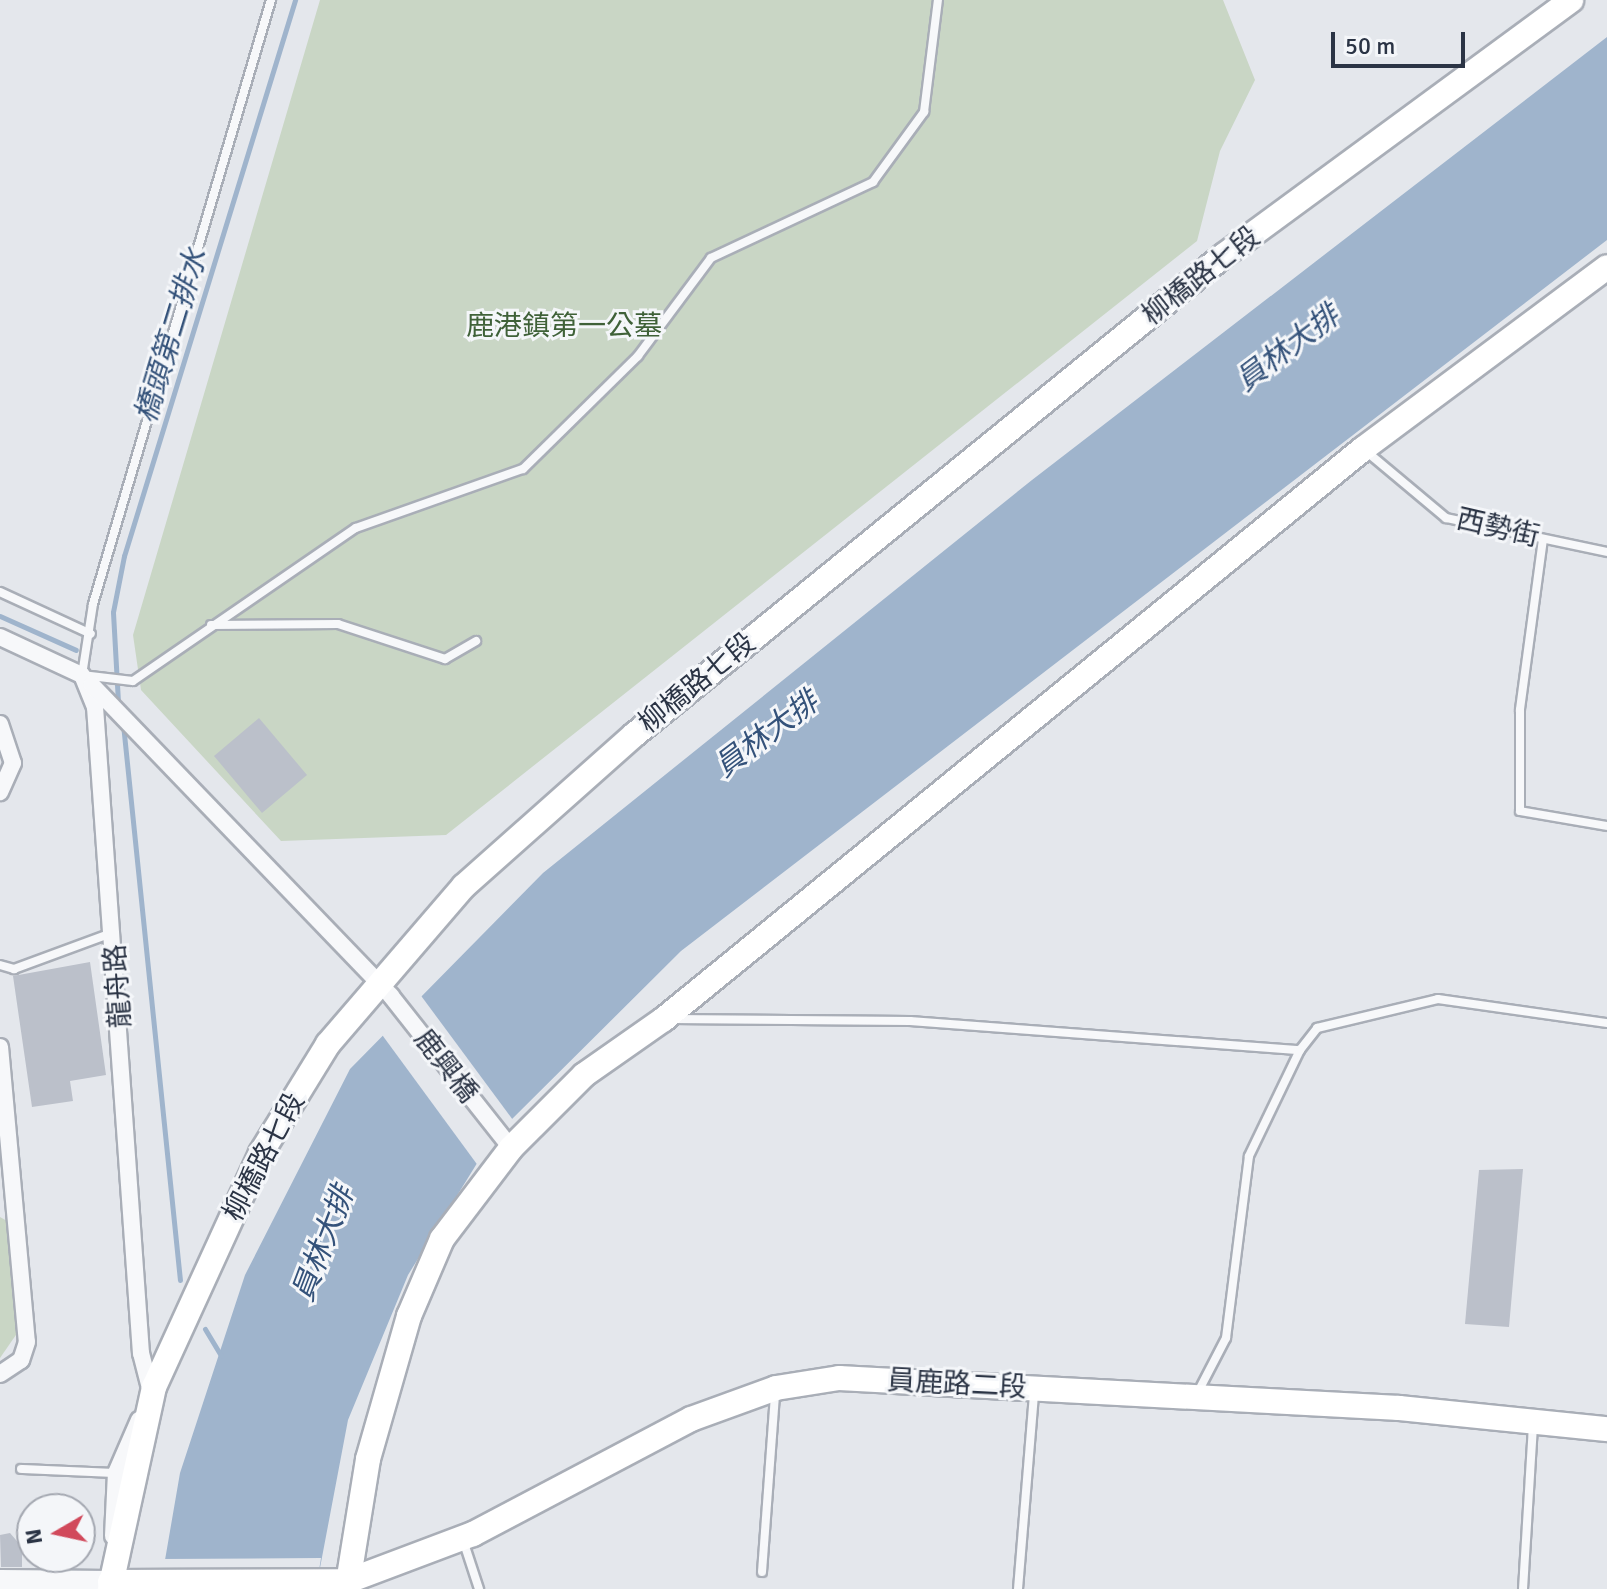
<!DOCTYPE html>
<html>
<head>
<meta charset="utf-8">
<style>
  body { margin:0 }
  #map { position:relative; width:1607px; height:1589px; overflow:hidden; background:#e4e7ec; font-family:Signika,"Noto Sans TC",sans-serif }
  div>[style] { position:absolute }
  .green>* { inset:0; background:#c9d6c5 }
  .water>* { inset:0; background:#9fb4cc }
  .pier>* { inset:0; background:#e4e7ec }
  .stream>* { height:5px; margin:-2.5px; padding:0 2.5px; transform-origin:2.5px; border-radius:2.5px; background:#9fb4cc }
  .building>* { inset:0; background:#bbc0ca }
  .roads { filter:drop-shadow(2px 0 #a9aeb7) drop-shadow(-2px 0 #a9aeb7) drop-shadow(0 2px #a9aeb7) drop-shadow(0 -2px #a9aeb7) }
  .service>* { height:8px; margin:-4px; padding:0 4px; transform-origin:4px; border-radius:4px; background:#f7f8fa }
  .minor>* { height:16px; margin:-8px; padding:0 8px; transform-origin:8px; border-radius:8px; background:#f7f8fa }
  .tertiary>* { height:22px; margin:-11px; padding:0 11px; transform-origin:11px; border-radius:11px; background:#f7f8fa }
  .secondary>* { height:24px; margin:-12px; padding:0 12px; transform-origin:12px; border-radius:12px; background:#fff }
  span { translate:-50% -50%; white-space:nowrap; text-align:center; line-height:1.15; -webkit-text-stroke:6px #f4f6f9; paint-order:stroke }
  .street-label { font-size:28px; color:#2b3445 }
  .park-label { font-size:28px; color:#3f6138 }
  .water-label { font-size:30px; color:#34527a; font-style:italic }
  .north { position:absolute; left:16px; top:1493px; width:80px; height:80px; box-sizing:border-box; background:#f4f6f9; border:2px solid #a4a8b1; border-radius:50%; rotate:261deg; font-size:22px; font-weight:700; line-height:32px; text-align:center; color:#2b3445 }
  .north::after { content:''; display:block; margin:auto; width:28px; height:36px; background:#d1495b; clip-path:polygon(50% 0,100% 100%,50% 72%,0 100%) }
  .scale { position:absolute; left:1331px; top:32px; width:134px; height:36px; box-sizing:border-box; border:4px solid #2b3445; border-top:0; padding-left:10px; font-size:24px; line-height:28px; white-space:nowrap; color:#2b3445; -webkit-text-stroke:6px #f4f6f9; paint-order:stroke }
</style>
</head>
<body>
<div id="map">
  <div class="green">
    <i style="clip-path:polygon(320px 0,1223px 0,1255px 80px,1220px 151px,1197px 241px,446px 835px,281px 841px,141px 690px,133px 635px)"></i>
    <i style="clip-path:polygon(0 1217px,7px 1221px,18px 1332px,0 1358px)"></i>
  </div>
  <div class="water">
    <i style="clip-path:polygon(1607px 37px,1607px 240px,681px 951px,492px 1139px,408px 1275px,348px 1420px,316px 1589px,160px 1589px,180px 1473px,245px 1275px,350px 1069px,543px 873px,1032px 480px)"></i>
  </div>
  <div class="pier">
    <i style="clip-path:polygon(419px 993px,513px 1120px,479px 1167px,380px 1032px)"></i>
    <i style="clip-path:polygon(321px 1558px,316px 1589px,156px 1589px,161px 1559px)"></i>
  </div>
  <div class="stream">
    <i style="left:0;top:616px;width:83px;rotate:24.1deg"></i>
    <i style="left:118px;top:702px;width:90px;rotate:-93.2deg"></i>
    <i style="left:113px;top:612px;width:57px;rotate:-78.9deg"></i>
    <i style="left:124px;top:556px;width:582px;rotate:-72.9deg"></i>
    <i style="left:123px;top:724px;width:559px;rotate:84.15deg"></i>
    <i style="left:205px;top:1329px;width:31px;rotate:59deg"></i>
  </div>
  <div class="building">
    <i style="clip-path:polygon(259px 718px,307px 775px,262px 813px,214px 756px)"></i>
    <i style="clip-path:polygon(90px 962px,106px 1075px,70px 1081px,73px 1101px,32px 1107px,13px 976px)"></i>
    <i style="clip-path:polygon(1523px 1169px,1509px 1327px,1465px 1324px,1479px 1170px)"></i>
    <i style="clip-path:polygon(10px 1533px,22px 1547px,22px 1567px,1px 1567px,0 1535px)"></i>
  </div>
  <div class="roads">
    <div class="service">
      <i style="left:271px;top:0;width:630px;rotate:106.42deg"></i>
      <i style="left:93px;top:604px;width:72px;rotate:98.8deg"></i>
      <i style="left:82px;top:675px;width:51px;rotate:6.7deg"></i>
      <i style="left:133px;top:681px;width:270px;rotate:-34.5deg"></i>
      <i style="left:356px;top:528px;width:177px;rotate:-19.5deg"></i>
      <i style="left:523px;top:469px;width:161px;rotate:-44.5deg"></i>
      <i style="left:638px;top:356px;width:122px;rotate:-53.3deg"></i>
      <i style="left:711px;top:258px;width:179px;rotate:-25.1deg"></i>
      <i style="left:873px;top:182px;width:87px;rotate:-53.9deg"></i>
      <i style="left:924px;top:112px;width:113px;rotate:-82.9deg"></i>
      <i style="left:1367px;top:452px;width:103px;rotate:39.9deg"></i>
      <i style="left:1446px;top:518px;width:165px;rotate:11.9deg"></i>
      <i style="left:1543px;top:539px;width:173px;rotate:97.7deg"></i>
      <i style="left:1520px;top:710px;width:101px;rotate:90deg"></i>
      <i style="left:1520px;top:811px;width:88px;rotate:9.8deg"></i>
      <i style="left:0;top:592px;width:100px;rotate:24.8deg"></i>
      <i style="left:211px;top:625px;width:127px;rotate:-0.5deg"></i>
      <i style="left:338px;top:624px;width:113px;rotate:18.1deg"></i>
      <i style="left:445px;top:659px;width:36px;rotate:-30deg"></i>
      <i style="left:0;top:965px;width:15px;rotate:16deg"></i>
      <i style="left:14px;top:969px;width:104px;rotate:-20.2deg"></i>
      <i style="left:672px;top:1019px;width:238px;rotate:0.5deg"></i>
      <i style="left:910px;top:1021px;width:391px;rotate:4.3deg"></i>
      <i style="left:1300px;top:1050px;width:28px;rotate:-52deg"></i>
      <i style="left:1317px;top:1028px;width:124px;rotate:-13.5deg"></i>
      <i style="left:1438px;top:999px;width:171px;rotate:8.1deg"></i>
      <i style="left:1198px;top:1392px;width:61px;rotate:-62.6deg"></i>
      <i style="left:1226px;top:1338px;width:183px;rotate:-82.8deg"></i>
      <i style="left:1249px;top:1156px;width:118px;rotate:-64.3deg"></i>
      <i style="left:21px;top:1469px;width:95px;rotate:2.4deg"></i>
      <i style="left:463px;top:1540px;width:52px;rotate:71.9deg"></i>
      <i style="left:762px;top:1572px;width:178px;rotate:-85.8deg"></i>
      <i style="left:1018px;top:1589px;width:197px;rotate:-85.3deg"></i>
      <i style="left:1523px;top:1589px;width:163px;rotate:-86.5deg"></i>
    </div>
    <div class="minor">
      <i style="left:0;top:637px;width:90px;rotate:24.9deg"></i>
      <i style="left:82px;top:675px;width:35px;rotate:68deg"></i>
      <i style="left:95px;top:707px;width:648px;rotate:85.93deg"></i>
      <i style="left:141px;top:1353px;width:40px;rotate:75.6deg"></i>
      <i style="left:92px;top:685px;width:431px;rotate:46.1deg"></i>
      <i style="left:391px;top:996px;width:194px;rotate:51.7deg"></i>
      <i style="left:0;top:724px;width:41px;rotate:71.6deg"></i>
      <i style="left:13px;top:763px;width:32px;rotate:114deg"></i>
      <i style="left:0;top:1047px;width:296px;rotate:84.8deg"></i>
      <i style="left:27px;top:1342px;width:19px;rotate:108deg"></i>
      <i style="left:21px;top:1360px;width:25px;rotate:146deg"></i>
      <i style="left:113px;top:1536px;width:63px;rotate:-87.3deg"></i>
      <i style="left:116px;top:1473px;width:58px;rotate:-66.5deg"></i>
    </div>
    <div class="tertiary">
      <i style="left:0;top:1581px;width:110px;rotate:0.5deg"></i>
    </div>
    <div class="secondary">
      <i style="left:110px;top:1582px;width:238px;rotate:-0.2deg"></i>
      <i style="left:348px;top:1581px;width:134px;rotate:-20.6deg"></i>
      <i style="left:473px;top:1534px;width:246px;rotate:-27.8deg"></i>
      <i style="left:691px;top:1419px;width:90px;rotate:-20deg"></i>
      <i style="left:776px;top:1388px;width:64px;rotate:-9deg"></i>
      <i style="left:839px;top:1378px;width:561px;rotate:3.07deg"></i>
      <i style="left:1399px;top:1408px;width:209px;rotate:5.8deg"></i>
      <i style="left:110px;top:1589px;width:207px;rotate:-77.7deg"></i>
      <i style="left:154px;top:1387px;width:257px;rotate:-65.4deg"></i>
      <i style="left:261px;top:1153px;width:128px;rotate:-58.4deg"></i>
      <i style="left:328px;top:1044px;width:208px;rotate:-49.3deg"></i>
      <i style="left:464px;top:886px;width:227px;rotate:-41.6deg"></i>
      <i style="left:634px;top:735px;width:759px;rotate:-39.12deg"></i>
      <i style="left:1223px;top:256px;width:432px;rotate:-36.3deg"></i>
      <i style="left:347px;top:1589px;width:132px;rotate:-80.8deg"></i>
      <i style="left:368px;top:1459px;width:149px;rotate:-74deg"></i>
      <i style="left:409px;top:1316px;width:84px;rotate:-66.8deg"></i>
      <i style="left:442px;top:1239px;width:114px;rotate:-52.8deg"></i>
      <i style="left:511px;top:1148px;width:103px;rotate:-45deg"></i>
      <i style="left:584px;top:1075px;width:98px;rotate:-35deg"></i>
      <i style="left:664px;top:1019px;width:902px;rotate:-39.2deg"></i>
      <i style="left:1363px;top:449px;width:304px;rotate:-36.7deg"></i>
    </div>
  </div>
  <div class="street-label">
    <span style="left:1201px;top:276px;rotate:-38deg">柳橋路七段</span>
    <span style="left:1498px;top:528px;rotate:13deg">西勢街</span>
    <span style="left:697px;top:683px;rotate:-39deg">柳橋路七段</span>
    <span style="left:118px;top:986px;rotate:-94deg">龍舟路</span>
    <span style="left:446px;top:1066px;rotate:52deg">鹿興橋</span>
    <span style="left:264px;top:1157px;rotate:-62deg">柳橋路七段</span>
    <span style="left:957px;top:1384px;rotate:3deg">員鹿路二段</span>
  </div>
  <div class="park-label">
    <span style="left:564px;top:326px">鹿港鎮第一公墓</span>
  </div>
  <div class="water-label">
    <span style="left:172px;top:336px;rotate:-73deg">橋頭第二排水</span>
    <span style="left:1288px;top:349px;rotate:-37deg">員林大排</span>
    <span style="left:767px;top:735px;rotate:-37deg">員林大排</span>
    <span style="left:324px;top:1244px;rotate:-69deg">員林大排</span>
  </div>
  <div class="north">N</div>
  <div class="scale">50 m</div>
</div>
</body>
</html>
